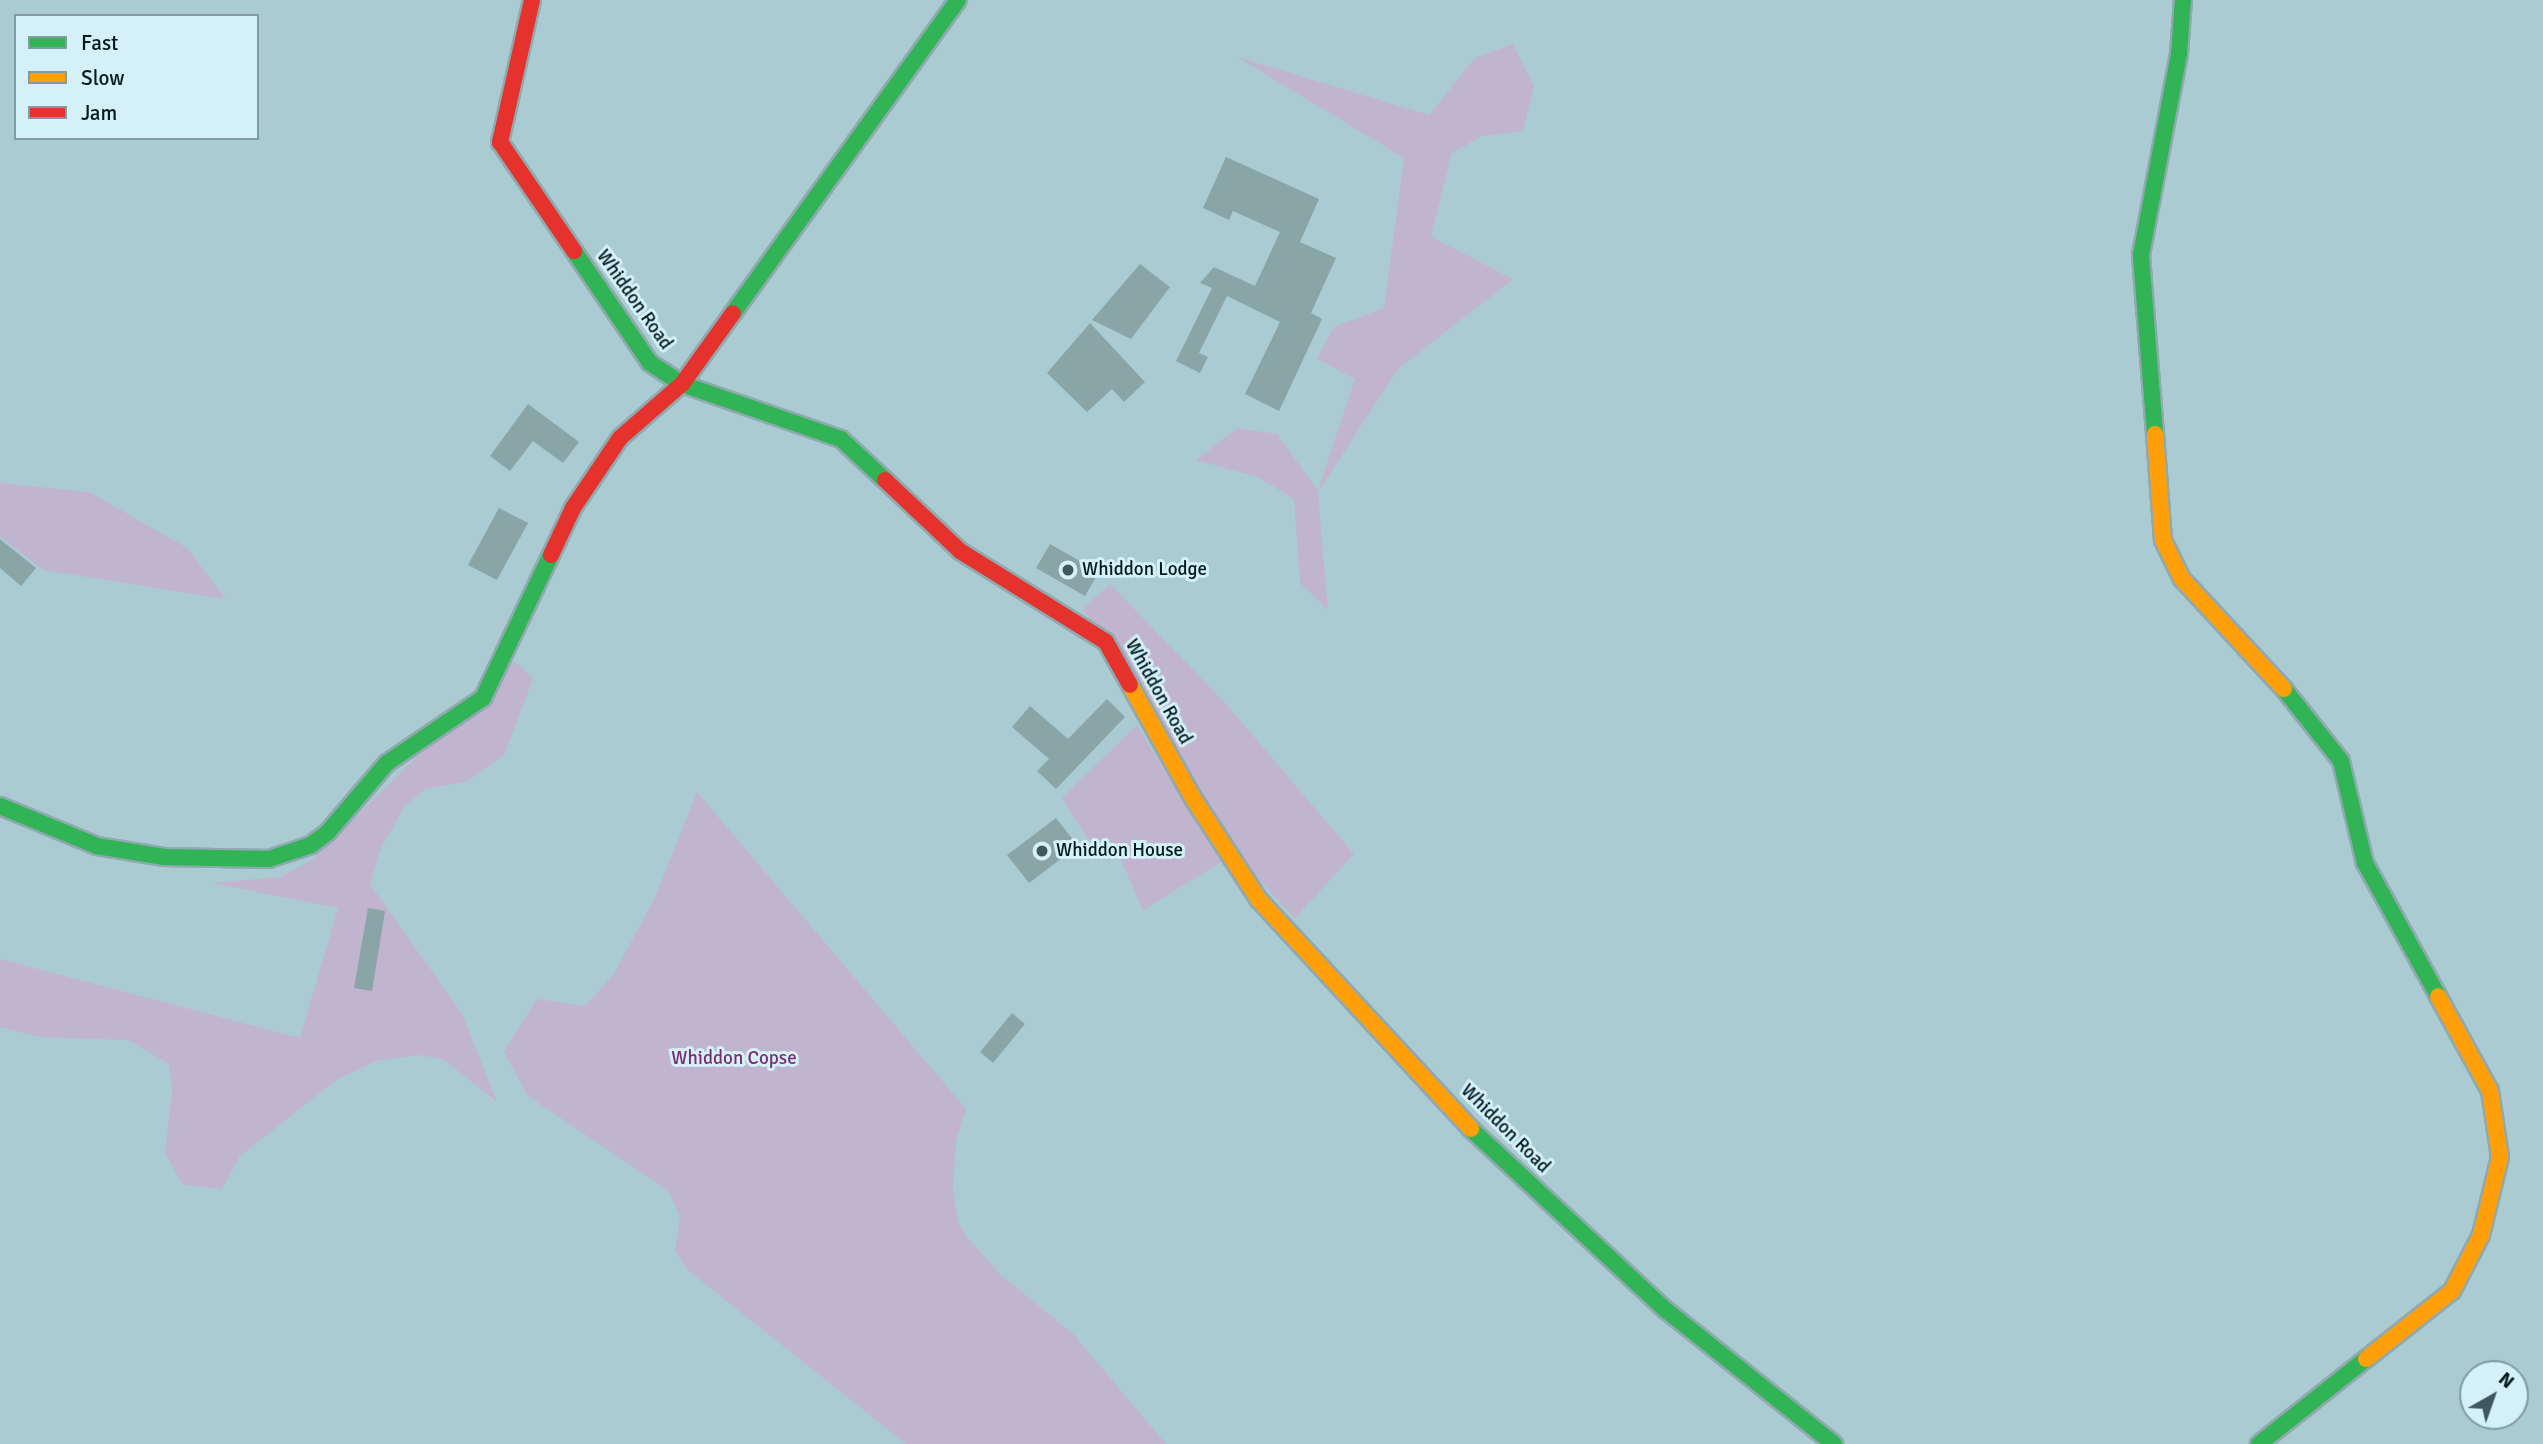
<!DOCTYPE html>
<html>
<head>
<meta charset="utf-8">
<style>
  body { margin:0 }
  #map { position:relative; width:2543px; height:1444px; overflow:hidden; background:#aacbd2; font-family:Signika,sans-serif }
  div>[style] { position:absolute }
  .green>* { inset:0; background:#c1b4ce }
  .building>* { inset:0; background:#8aa5a8 }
  .roads { filter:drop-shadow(2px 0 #8fa9af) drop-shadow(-2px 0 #8fa9af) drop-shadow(0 2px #8fa9af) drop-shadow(0 -2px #8fa9af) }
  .fast>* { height:16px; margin:-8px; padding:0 8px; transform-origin:8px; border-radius:8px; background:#30b455 }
  .slow>* { height:16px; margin:-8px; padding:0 8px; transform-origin:8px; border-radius:8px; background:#ff9f0a }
  .jam>* { height:16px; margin:-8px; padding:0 8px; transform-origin:8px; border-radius:8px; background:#e5322d }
  .dots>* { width:19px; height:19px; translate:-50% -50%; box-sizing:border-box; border:4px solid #d4f1f8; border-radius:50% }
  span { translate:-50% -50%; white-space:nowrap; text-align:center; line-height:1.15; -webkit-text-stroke:6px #d4f1f8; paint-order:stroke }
  .street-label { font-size:19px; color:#021a1f }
  .poi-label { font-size:19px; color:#021a1f }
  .left { translate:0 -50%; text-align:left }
  .park-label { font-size:19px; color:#7c2c73 }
  .legend { position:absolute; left:14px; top:14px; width:245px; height:126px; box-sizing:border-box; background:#d4f1f8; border:2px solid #809ba1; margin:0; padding:9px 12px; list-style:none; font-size:21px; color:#021a1f }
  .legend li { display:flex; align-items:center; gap:14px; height:35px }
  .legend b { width:35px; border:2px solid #809ba1 }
  .north { position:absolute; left:2459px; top:1360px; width:70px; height:70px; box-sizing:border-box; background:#d4f1f8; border:2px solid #809ba1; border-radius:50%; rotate:40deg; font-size:19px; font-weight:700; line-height:28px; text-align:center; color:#021a1f }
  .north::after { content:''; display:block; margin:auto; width:24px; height:32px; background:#3d585e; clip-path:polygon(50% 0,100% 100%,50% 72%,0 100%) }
</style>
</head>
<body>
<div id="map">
  <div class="green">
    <i style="clip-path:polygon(1513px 44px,1534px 86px,1523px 131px,1482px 136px,1452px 153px,1431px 237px,1513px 279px,1398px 369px,1318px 492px,1328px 610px,1300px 583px,1294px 499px,1258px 477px,1196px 460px,1237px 428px,1277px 434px,1318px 491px,1355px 379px,1317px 359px,1334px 327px,1384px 308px,1404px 158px,1237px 57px,1429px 115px,1475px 58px)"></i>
    <i style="clip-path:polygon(0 483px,89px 492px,187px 548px,226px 599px,43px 570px,0 536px)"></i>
    <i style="clip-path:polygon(1110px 584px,1225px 703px,1354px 854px,1295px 918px,1248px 868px,1083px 609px)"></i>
    <i style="clip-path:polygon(515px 661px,533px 679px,504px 755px,466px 782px,425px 789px,404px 807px,380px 850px,370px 884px,462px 1014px,497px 1102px,443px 1059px,418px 1055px,376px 1061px,336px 1080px,240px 1156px,222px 1189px,183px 1185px,165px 1153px,172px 1090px,169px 1064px,128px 1040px,39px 1037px,0 1027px,0 959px,300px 1038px,338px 908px,211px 883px,281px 877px,311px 860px)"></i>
    <i style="clip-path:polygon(1137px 725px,1221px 862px,1143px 910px,1113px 842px,1088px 839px,1062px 798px)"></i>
    <i style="clip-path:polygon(697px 792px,966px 1109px,956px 1141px,953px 1187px,958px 1222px,966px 1236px,1001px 1275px,1073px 1334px,1166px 1444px,906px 1444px,688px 1270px,675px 1251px,680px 1217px,669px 1191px,528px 1096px,504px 1052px,537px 999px,585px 1006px,614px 974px,655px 897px)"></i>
  </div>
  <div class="building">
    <i style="clip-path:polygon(1226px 157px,1319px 199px,1300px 242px,1336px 258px,1311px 313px,1322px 319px,1279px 411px,1245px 394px,1280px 322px,1227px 296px,1199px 353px,1208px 357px,1200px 373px,1176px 361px,1212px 288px,1200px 283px,1214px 267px,1255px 286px,1280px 232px,1233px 211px,1229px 220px,1203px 208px)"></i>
    <i style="clip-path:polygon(1140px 264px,1170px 287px,1131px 339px,1092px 320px)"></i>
    <i style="clip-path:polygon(1090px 323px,1145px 382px,1124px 402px,1112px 389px,1087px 412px,1047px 373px)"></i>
    <i style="clip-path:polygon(528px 404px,579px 442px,563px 463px,533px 441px,510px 471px,490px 456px)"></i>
    <i style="clip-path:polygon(499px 508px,528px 523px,497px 580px,468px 565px)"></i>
    <i style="clip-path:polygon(0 539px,36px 568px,21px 586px,0 568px)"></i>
    <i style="clip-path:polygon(1050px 544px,1099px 572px,1085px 596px,1036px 568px)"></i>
    <i style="clip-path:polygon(1107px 699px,1125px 717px,1056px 789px,1037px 771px,1049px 759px,1012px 727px,1030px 706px,1068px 739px)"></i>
    <i style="clip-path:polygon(1056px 818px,1078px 846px,1029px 883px,1007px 855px)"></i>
    <i style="clip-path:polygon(368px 908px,385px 911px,372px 991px,354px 988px)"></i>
    <i style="clip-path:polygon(1012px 1013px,1025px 1024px,993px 1063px,980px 1052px)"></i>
  </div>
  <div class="roads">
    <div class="fast">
      <i style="left:574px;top:251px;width:135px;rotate:55.8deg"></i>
      <i style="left:650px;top:363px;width:38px;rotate:33deg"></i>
      <i style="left:682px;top:384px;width:168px;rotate:19.1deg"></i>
      <i style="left:841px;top:439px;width:60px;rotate:43deg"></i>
      <i style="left:733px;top:313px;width:385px;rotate:-54.3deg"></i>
      <i style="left:2155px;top:434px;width:180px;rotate:-94.5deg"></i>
      <i style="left:2141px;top:255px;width:205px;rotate:-79.3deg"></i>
      <i style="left:2179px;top:54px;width:54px;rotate:-85.8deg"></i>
      <i style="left:2284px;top:689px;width:92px;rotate:51.6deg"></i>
      <i style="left:2341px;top:761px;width:105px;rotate:76.8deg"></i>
      <i style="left:2365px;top:863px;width:152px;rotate:61.2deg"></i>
      <i style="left:0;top:806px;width:105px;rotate:22.4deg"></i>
      <i style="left:97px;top:846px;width:68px;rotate:9.3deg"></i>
      <i style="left:164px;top:857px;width:105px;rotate:1.1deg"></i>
      <i style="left:269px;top:859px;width:44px;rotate:-18.4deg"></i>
      <i style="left:311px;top:845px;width:21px;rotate:-37deg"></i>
      <i style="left:328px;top:832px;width:91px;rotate:-49.5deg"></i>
      <i style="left:387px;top:763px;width:116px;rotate:-34.1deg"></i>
      <i style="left:483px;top:698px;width:158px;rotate:-64.6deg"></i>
      <i style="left:1471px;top:1129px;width:266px;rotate:42.9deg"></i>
      <i style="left:1666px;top:1310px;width:215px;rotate:38.6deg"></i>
      <i style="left:2259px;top:1444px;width:137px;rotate:-38.5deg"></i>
    </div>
    <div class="slow">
      <i style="left:2155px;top:434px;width:106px;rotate:85.7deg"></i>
      <i style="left:2163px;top:540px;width:43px;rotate:64deg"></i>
      <i style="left:2182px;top:579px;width:150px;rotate:47.2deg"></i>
      <i style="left:1130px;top:685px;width:129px;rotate:60.9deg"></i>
      <i style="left:1193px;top:798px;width:121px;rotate:57.1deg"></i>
      <i style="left:1259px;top:900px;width:312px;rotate:47.2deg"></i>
      <i style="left:2366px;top:1359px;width:110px;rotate:-38.3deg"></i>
      <i style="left:2452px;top:1291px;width:63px;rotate:-62.6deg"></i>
      <i style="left:2481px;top:1235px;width:80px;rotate:-76.3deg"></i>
      <i style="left:2500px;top:1157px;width:67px;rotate:-98.6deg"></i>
      <i style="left:2490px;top:1091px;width:108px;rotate:-118.7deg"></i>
    </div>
    <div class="jam">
      <i style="left:532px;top:0;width:146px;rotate:102.7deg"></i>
      <i style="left:500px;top:142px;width:132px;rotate:55.8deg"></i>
      <i style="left:885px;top:480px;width:103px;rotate:43.4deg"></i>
      <i style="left:960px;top:551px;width:172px;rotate:31.9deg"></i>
      <i style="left:1106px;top:642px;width:49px;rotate:60.8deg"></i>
      <i style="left:551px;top:555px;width:52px;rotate:-64.9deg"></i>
      <i style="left:573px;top:508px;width:84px;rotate:-56.1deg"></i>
      <i style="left:620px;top:438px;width:82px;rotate:-41.1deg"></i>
      <i style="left:682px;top:384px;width:87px;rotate:-54.3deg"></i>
    </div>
  </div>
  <div class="dots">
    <i style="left:1068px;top:570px;background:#3d585e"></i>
    <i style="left:1042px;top:851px;background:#3d585e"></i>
  </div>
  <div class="street-label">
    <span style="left:634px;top:300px;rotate:55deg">Whiddon Road</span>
    <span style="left:1158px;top:692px;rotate:61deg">Whiddon Road</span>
    <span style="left:1505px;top:1129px;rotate:45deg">Whiddon Road</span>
  </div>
  <div class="poi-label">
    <span class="left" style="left:1082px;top:570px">Whiddon Lodge</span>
    <span class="left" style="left:1056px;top:851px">Whiddon House</span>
  </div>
  <div class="park-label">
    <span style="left:734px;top:1059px">Whiddon Copse</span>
  </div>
  <ul class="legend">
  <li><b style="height:9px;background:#30b455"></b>Fast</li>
  <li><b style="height:9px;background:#ff9f0a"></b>Slow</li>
  <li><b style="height:9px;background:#e5322d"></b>Jam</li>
  </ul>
  <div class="north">N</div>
</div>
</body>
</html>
